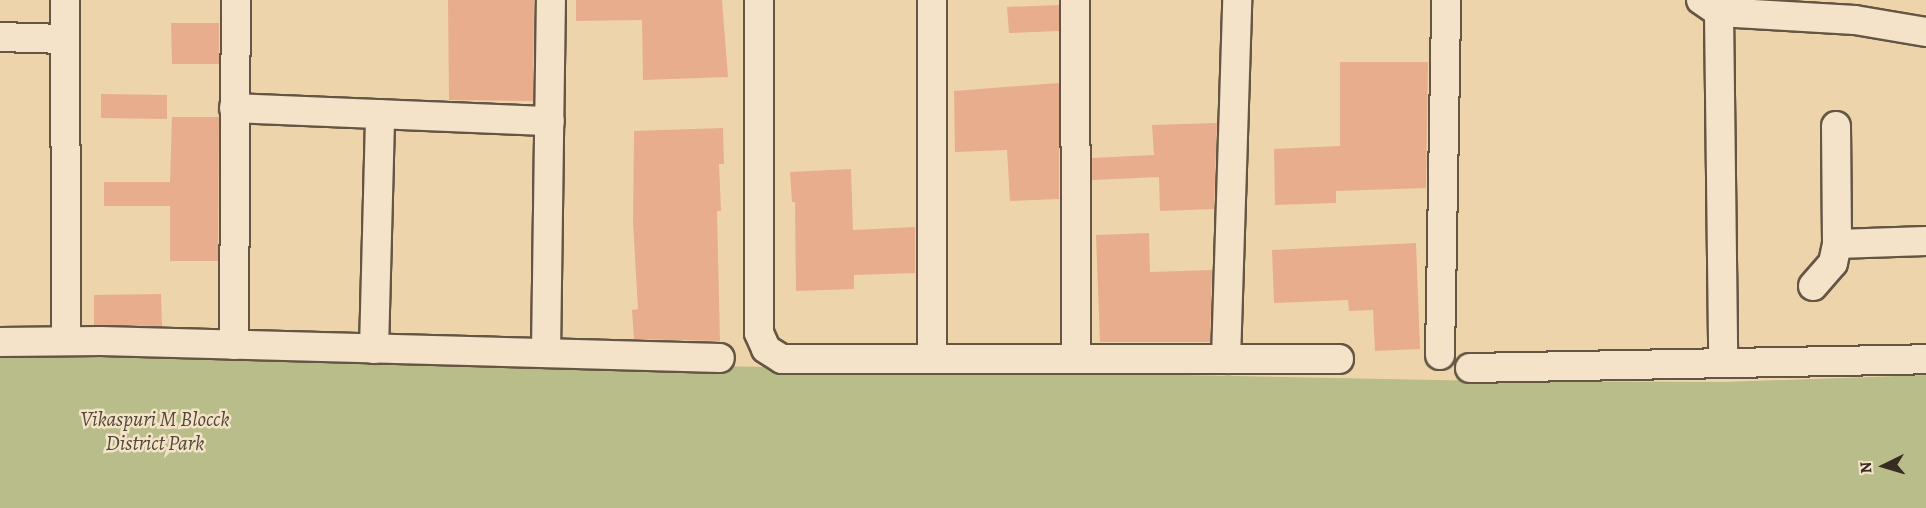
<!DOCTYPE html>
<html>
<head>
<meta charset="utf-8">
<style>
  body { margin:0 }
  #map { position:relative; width:1926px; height:508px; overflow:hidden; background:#eed4aa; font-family:Alegreya,serif }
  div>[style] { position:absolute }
  .green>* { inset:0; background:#b8bd89 }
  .building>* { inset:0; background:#e8ad8d }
  .roads { filter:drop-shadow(2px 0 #655644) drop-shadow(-2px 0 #655644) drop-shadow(0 2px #655644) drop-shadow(0 -2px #655644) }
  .street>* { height:28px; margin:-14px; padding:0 14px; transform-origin:14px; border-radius:14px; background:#f4e3c8 }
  span { translate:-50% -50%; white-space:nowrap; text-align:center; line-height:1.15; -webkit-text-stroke:5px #f4e3c8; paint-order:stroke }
  .park-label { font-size:21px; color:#514937; font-style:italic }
  .north { position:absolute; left:1854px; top:436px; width:60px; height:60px; -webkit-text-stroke:4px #f4e3c8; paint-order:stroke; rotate:265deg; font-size:16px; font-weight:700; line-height:24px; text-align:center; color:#372c22 }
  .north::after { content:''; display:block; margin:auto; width:21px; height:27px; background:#372c22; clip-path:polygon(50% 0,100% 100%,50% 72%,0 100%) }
</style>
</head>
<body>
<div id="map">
  <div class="green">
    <i style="clip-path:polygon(0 352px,1487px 381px,1725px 382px,1926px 375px,1926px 508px,0 508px)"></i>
  </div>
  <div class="building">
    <i style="clip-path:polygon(448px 0,534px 0,533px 101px,449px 100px)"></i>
    <i style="clip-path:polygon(576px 0,722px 0,728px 77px,643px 80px,642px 20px,576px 21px)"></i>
    <i style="clip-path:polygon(1059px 5px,1059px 31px,1009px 33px,1007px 7px)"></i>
    <i style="clip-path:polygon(171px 23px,219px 23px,219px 64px,172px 64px)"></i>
    <i style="clip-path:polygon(1340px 62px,1428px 62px,1426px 188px,1336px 191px,1336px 203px,1275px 205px,1274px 149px,1340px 146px)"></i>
    <i style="clip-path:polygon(1059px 83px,1059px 199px,1010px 201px,1007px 150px,955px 152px,954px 91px)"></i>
    <i style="clip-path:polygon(101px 94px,167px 95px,167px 119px,101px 118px)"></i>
    <i style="clip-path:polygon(172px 117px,219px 117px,218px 261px,170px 261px,170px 206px,104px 206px,104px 182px,170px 182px)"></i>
    <i style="clip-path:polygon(1217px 123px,1214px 209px,1160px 211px,1159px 177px,1092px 180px,1092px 158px,1154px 155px,1152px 125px)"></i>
    <i style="clip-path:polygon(723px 128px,724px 164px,719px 164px,721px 211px,717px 211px,720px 341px,634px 339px,632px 310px,638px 309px,633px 222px,634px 131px)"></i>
    <i style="clip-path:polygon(851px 169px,853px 230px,915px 227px,915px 273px,854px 275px,854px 289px,796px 291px,795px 202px,792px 202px,790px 172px)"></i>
    <i style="clip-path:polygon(1149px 233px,1150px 272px,1212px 270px,1210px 342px,1100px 342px,1096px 235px)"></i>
    <i style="clip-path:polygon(1416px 243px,1420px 349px,1375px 351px,1373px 310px,1349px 311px,1348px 300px,1274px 303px,1272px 250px)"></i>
    <i style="clip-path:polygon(161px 294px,162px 326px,94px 325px,94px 295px)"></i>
  </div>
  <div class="roads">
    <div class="street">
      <i style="left:65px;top:0;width:341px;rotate:89.8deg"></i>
      <i style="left:759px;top:0;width:333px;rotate:90deg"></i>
      <i style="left:759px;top:333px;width:17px;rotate:66deg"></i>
      <i style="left:766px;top:349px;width:19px;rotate:32deg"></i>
      <i style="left:782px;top:359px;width:557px"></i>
      <i style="left:932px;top:0;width:359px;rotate:90deg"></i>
      <i style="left:1075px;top:0;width:359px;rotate:89.8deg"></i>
      <i style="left:1701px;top:0;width:22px;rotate:34deg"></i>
      <i style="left:1719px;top:12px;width:136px;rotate:3.4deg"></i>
      <i style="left:1855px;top:20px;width:72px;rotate:9.6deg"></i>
      <i style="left:1719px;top:12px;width:348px;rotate:89.3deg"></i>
      <i style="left:0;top:37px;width:65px;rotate:1.8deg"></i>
      <i style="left:234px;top:108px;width:316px;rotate:2.4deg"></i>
      <i style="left:1836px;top:126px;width:118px;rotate:89.5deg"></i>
      <i style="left:1837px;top:244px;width:89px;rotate:-1.9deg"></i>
      <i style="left:1813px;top:286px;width:30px;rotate:-49deg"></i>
      <i style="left:1833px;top:263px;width:19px;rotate:-78deg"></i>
      <i style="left:0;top:342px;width:101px;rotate:-0.6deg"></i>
      <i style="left:101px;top:341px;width:619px;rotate:1.57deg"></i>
      <i style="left:234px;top:345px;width:345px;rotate:-89.7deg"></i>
      <i style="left:374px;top:349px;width:235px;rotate:-88.5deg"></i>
      <i style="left:546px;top:353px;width:353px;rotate:-89.2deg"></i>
      <i style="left:1440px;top:355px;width:355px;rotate:-89deg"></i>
      <i style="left:1226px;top:359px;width:359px;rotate:-88.2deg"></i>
      <i style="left:1470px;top:368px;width:456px;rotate:-1.1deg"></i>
    </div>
  </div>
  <div class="park-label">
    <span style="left:155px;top:431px">Vikaspuri M Blocck<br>District Park</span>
  </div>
  <div class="north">N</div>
</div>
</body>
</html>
